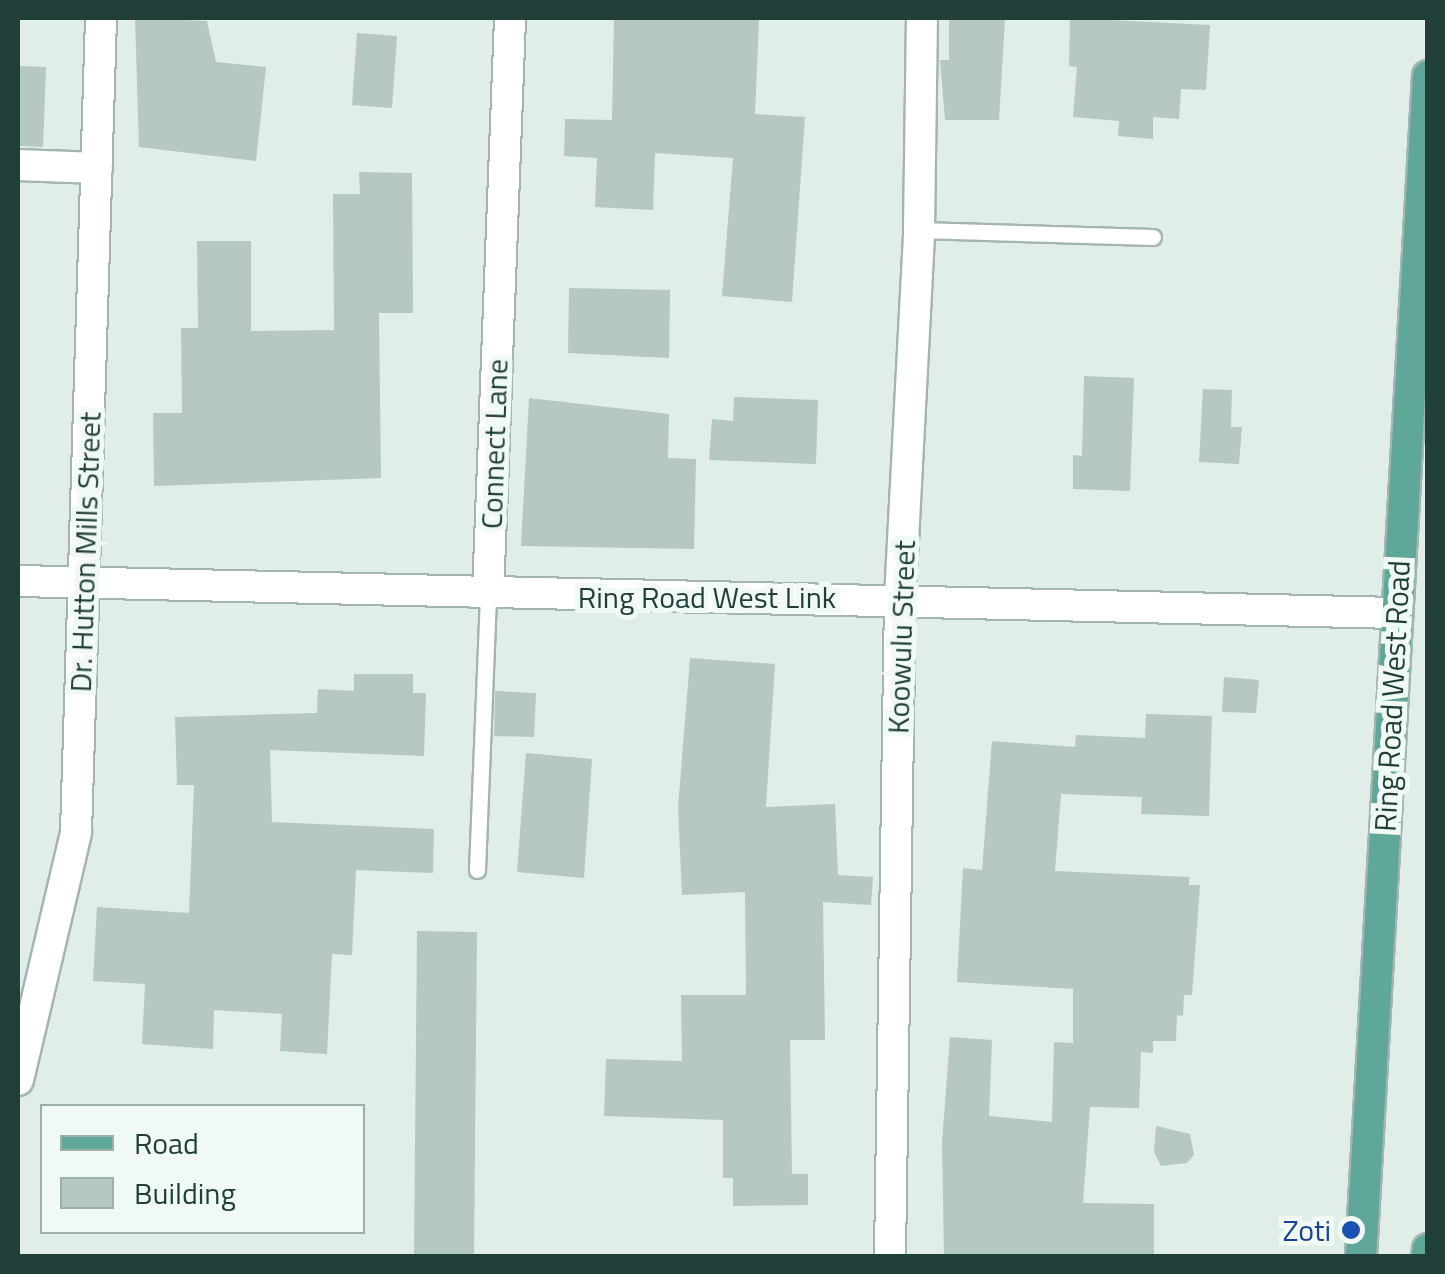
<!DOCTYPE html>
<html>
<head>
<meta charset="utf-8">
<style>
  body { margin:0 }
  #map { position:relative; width:1445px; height:1274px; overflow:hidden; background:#e0ede8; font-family:"Titillium Web",sans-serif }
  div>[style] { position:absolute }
  .building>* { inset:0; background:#b5c8c1 }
  .roads { filter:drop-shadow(2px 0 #a2b5b0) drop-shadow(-2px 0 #a2b5b0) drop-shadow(0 2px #a2b5b0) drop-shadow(0 -2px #a2b5b0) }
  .service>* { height:15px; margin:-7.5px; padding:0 7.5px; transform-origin:7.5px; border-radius:7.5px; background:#fff }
  .minor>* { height:30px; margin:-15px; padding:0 15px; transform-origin:15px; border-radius:15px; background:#fff }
  .primary>* { height:30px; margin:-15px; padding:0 15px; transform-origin:15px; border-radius:15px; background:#5fa798 }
  .dots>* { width:28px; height:28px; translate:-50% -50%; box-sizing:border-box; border:5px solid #f1f9f5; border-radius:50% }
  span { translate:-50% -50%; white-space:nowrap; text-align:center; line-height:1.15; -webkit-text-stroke:10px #f1f9f5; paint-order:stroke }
  .street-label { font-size:30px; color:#1f3f38 }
  .transit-label { font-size:30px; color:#164399 }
  .right { translate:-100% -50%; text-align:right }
  .frame { position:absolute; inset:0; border:20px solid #1f3f38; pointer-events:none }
  .legend { position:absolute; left:40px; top:1104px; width:325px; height:130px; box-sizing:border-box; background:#f1f9f5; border:2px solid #9dafa9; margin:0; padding:12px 18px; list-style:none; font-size:30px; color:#1f3f38 }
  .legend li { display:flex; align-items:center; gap:20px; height:50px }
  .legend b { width:50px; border:2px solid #9dafa9 }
</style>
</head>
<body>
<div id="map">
  <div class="building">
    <i style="clip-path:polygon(135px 18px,207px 21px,216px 62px,266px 67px,256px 161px,139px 147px)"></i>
    <i style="clip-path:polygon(614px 18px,759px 18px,755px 114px,805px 117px,792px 302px,722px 296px,733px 158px,655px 153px,653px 210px,595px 207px,597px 158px,564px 156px,565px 119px,612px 120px)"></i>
    <i style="clip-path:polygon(949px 18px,1005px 18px,999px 120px,945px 120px,940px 60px,949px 60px)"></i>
    <i style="clip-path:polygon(1070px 18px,1210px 25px,1206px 90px,1181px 89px,1179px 119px,1153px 117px,1153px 139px,1118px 136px,1119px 121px,1073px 117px,1077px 67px,1069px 66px)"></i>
    <i style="clip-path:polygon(357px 33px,397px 36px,392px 108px,352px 105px)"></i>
    <i style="clip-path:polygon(18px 66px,46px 67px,43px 147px,18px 146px)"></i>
    <i style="clip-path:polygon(359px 172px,412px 173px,413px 313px,379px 313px,381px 478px,154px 486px,153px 413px,182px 413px,181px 328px,198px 328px,197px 241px,251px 241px,251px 331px,334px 330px,333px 194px,360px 194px)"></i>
    <i style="clip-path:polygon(569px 288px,670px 290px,669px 358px,568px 353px)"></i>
    <i style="clip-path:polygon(1084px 376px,1134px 378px,1130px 491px,1073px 489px,1073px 455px,1082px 456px)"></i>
    <i style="clip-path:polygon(1203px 389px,1232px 390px,1231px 427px,1242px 427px,1239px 464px,1199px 462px)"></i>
    <i style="clip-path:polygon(734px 397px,818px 400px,816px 464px,709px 460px,712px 419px,733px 421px)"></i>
    <i style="clip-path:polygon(529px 398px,669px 414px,668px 458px,696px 459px,694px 549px,521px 546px)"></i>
    <i style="clip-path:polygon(690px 658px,775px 664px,766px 807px,835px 804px,838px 875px,873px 877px,871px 905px,823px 902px,825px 1040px,790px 1040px,792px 1174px,808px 1174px,808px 1205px,733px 1206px,733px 1178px,723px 1178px,723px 1120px,604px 1116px,606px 1059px,682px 1061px,681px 995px,746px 995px,745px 892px,682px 895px,678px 808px)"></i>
    <i style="clip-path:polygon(354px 674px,413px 674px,413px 693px,426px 693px,424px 756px,270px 750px,272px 822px,434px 829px,433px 873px,356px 870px,352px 955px,332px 954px,327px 1054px,280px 1051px,282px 1014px,214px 1010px,213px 1049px,142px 1044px,145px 984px,93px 981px,97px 907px,189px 913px,194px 785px,177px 785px,175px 717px,317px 713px,318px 689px,354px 691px)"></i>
    <i style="clip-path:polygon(1224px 677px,1259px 680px,1256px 713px,1222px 712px)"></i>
    <i style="clip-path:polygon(495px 691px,536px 693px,534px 737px,494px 736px)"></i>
    <i style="clip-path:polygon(1146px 714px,1212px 716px,1209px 816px,1141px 814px,1142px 797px,1061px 794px,1055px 871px,1189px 877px,1189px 885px,1200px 885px,1192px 995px,1184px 995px,1183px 1016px,1177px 1015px,1176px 1041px,1153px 1041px,1153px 1053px,1141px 1052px,1139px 1108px,1090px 1107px,1083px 1203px,1154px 1204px,1154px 1256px,944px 1256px,942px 1142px,950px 1037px,992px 1040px,989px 1116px,1052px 1122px,1054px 1042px,1073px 1043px,1073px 989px,957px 982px,963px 868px,982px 870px,992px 741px,1075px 747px,1076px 735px,1145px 738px)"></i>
    <i style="clip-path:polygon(526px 753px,592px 759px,584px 878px,517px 872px)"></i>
    <i style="clip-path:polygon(417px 931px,477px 932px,474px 1256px,414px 1256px)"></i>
    <i style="clip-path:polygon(1156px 1126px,1190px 1134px,1194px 1155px,1187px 1163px,1161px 1166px,1154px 1152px)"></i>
  </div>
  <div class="roads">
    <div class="service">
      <i style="left:919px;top:230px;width:234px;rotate:1.7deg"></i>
      <i style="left:477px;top:870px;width:276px;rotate:-87.7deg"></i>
    </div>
    <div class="minor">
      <i style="left:18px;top:165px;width:79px;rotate:2.2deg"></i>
      <i style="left:18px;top:581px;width:1379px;rotate:1.33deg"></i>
      <i style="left:488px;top:594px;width:576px;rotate:-87.81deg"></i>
      <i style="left:18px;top:1080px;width:255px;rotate:-76.8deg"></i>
      <i style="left:76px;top:832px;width:814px;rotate:-88.24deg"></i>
      <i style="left:890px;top:1256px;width:658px;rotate:-89.13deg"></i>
      <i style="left:900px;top:598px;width:368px;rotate:-87deg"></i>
      <i style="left:919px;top:230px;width:212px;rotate:-89.2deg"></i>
    </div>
    <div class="primary">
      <i style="left:1361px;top:1256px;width:1182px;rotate:-86.75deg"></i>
      <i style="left:1427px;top:1256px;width:7px;rotate:-82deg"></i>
    </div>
  </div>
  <div class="dots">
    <i style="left:1351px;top:1230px;background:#1a4fb4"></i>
  </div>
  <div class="street-label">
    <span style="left:494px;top:444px;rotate:-88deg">Connect Lane</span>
    <span style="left:85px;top:552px;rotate:-88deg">Dr. Hutton Mills Street</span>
    <span style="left:707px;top:597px">Ring Road West Link</span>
    <span style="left:901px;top:637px;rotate:-88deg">Koowulu Street</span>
    <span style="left:1392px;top:696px;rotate:-87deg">Ring Road West Road</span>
  </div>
  <div class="transit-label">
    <span class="right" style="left:1331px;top:1230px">Zoti</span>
  </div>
  <div class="frame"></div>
  <ul class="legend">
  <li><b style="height:12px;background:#5fa798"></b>Road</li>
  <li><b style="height:28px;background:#b5c8c1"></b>Building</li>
  </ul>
</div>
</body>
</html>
